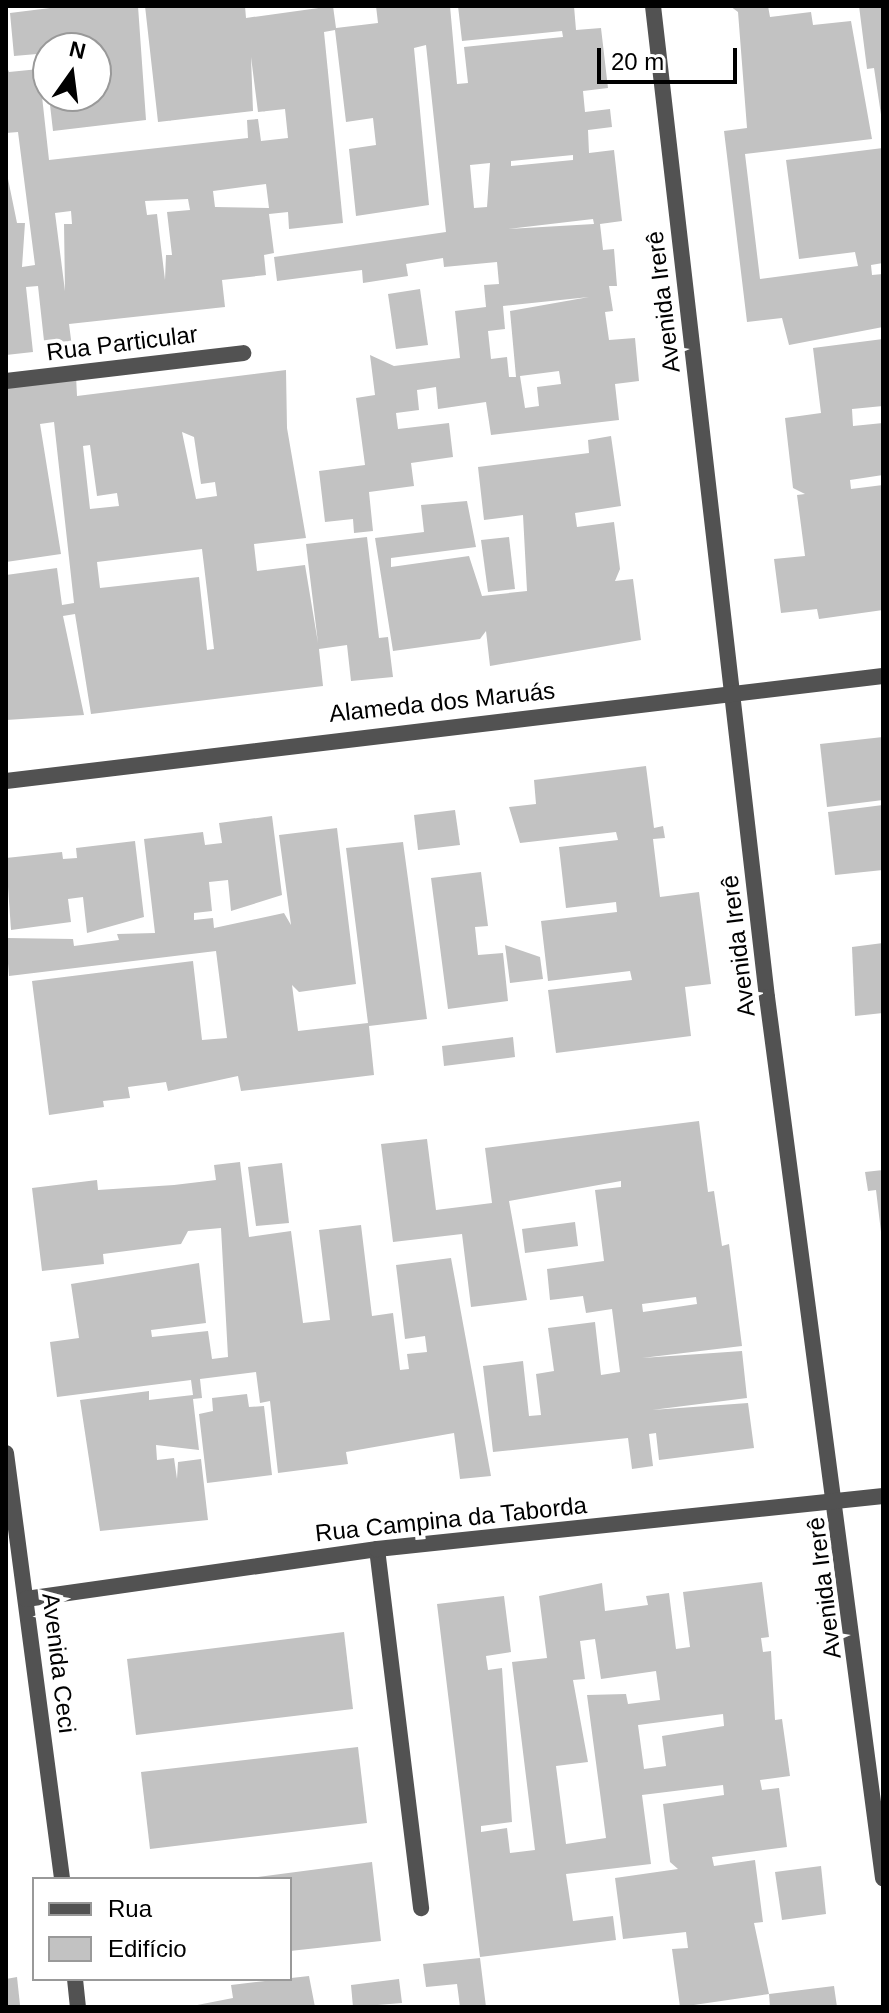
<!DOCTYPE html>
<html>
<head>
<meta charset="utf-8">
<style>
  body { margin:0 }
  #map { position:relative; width:889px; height:2013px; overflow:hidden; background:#fff; font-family:Arial,sans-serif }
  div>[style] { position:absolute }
  .building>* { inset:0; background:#c2c2c2 }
  .service>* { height:16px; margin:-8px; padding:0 8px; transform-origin:8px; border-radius:8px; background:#525252 }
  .minor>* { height:16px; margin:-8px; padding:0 8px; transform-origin:8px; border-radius:8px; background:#525252 }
  .tertiary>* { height:16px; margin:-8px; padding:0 8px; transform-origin:8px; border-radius:8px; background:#525252 }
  span { translate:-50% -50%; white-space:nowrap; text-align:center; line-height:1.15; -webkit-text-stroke:8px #fff; paint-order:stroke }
  .street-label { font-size:24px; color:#000 }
  .frame { position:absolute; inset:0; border:8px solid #000; pointer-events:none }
  .legend { position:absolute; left:32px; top:1877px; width:260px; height:104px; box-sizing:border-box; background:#fff; border:2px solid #999; margin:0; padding:10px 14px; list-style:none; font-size:24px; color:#000 }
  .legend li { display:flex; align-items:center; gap:16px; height:40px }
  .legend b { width:40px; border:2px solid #999 }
  .north { position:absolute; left:32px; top:32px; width:80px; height:80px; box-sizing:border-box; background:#fff; border:2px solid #999; border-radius:50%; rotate:14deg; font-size:22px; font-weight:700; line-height:32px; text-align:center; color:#000 }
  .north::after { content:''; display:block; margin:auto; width:28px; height:36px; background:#000; clip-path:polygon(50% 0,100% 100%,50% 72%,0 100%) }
  .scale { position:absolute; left:597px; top:48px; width:140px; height:36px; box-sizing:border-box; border:4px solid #000; border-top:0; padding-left:10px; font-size:24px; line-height:28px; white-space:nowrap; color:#000; -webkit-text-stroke:6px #fff; paint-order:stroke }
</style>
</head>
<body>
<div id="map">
  <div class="building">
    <i style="clip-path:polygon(66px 6px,138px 6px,146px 120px,53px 131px,49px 96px,96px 96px,96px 48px,48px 48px,48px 64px,39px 66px,37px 54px,14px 56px,10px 13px)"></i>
    <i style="clip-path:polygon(evenodd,145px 6px,245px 6px,246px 18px,333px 6px,336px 28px,378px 23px,376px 6px,450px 6px,457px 84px,468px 83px,464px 47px,563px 37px,562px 31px,462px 41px,458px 6px,574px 6px,576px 30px,601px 28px,608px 88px,583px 91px,585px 112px,610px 109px,612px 127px,588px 130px,589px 153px,614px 150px,622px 221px,600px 224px,603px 250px,614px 249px,617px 286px,609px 286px,613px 311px,605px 312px,609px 340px,635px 338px,639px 381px,615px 384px,619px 420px,491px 435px,486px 402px,438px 409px,436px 387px,417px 390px,419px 410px,396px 413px,398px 429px,449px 423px,453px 457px,411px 463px,414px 486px,369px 492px,373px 531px,354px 533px,353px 519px,325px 522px,319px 471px,365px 465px,356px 398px,375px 395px,370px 355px,394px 366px,460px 358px,455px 311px,486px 307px,484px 285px,499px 284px,497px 262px,444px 267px,443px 258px,406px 264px,408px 276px,363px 283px,362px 270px,277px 281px,274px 257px,446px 232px,426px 45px,414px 48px,429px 205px,356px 216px,349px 149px,376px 145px,373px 118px,346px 122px,335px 30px,324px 32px,343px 223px,289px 229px,288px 212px,269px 214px,274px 253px,264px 255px,266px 275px,222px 280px,225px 307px,69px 324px,72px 347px,45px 350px,38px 286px,26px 287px,33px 352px,6px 355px,6px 169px,17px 223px,25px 223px,22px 267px,35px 265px,18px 132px,6px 133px,6px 65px,9px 72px,39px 69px,49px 160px,248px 138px,247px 120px,258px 119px,261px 141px,288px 138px,285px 109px,258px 112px,251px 57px,253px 111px,158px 122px,145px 6px,573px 155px,573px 160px,511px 166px,511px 161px,573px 155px,145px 6px,490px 163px,487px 207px,474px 208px,470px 165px,490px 163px,145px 6px,266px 184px,269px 208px,215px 207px,213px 191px,266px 184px,145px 6px,188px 199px,190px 210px,167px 212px,172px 255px,166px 255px,165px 280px,157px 214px,147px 215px,145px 201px,188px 199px,145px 6px,71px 211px,72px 224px,64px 224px,65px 291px,55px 213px,71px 211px,145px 6px,593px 219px,594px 224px,507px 229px,593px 219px,145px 6px,589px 297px,510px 311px,516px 377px,509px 377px,507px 357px,491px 359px,488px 331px,505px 329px,503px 306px,589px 297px,145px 6px,559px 371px,561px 384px,537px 387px,539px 406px,525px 408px,520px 376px,559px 371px)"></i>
    <i style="clip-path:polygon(730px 6px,768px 6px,770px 17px,811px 12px,813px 25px,851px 21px,872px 139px,745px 154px,760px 279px,858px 266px,855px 252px,799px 259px,786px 160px,883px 148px,883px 263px,871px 265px,872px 275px,883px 274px,883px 327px,789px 345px,782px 318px,747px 322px,724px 131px,747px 128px,738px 12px)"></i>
    <i style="clip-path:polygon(859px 6px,883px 6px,883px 128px,874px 68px,867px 69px)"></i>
    <i style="clip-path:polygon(420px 289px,428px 345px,396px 349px,388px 294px)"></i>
    <i style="clip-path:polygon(883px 339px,883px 406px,852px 409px,853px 426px,883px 423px,883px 475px,850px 480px,851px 489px,883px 485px,883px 610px,819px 619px,817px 609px,781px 613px,774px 559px,805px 556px,797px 495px,805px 494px,793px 488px,785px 418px,821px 413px,813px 348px)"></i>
    <i style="clip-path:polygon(evenodd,286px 370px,287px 428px,306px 538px,254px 544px,257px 571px,305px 565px,318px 643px,306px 544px,367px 537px,379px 638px,388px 637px,393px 677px,351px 681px,347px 645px,319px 649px,323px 686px,91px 714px,75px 614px,63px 616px,84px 715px,6px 720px,6px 575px,57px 568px,62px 605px,74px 603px,54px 422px,40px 424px,61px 554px,6px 562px,6px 383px,76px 375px,77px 396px,286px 370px,182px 432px,194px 437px,201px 484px,215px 482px,217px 496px,196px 499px,182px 432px,286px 370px,90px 445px,97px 496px,117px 493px,119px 506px,90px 509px,83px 446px,90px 445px,286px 370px,202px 549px,214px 649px,207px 650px,199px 577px,100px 588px,97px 562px,202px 549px)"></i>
    <i style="clip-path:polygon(611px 436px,621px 506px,575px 513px,577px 527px,614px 522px,620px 569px,615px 581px,633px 579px,641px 640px,490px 666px,486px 631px,480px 639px,393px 651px,375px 538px,424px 532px,421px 505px,467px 501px,476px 547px,391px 558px,391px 567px,469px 556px,482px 596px,527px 591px,523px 515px,484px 520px,478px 467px,589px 453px,588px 440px)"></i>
    <i style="clip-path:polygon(509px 537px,515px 589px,488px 592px,481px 540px)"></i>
    <i style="clip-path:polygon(883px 737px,883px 800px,827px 807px,820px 744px)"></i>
    <i style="clip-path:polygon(646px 766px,654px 828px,663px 826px,665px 838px,653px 839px,660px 897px,699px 892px,711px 984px,685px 987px,691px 1036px,556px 1053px,548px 990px,632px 980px,630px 971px,548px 981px,541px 921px,617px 912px,616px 902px,566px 908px,559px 847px,618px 840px,616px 832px,520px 843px,509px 807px,536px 804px,534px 780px)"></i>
    <i style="clip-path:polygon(883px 805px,883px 870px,835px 875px,828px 812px)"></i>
    <i style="clip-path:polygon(455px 810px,460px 845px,418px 850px,414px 815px)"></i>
    <i style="clip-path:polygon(272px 816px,282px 895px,231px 911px,228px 880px,209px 882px,212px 911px,194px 913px,194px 920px,213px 918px,214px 928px,284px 913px,291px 925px,279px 835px,337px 828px,356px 984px,299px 992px,292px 985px,298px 1031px,368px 1023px,346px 848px,403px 842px,427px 1019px,369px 1026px,374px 1075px,241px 1091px,238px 1076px,168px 1091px,166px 1082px,128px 1087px,130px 1098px,103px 1101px,104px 1107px,49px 1115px,32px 981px,193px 961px,202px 1040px,227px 1038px,216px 951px,9px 976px,6px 938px,73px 939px,74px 946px,119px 940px,117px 934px,155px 933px,144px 839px,203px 832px,205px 845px,222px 843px,219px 823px)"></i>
    <i style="clip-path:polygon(135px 841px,144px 917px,87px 933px,83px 897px,68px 899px,71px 922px,11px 930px,6px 858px,62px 852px,63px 859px,77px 858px,76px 848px)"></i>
    <i style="clip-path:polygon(481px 872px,488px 926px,475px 927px,478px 955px,503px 953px,508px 1001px,448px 1009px,431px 878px)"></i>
    <i style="clip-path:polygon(883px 943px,883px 1013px,855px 1016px,852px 947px)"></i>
    <i style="clip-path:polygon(505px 945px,540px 957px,543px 979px,510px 983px)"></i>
    <i style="clip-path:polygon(513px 1037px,515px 1057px,444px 1066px,442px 1046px)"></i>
    <i style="clip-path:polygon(evenodd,699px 1121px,708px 1192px,714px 1191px,722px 1246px,729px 1244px,742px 1346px,642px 1358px,742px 1351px,747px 1398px,652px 1410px,748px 1403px,754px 1448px,659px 1460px,656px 1433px,649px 1434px,653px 1466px,632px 1469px,628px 1438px,493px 1452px,483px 1366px,523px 1361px,529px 1416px,541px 1415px,536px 1374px,554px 1371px,548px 1328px,595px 1322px,601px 1375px,620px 1372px,612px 1309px,586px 1313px,583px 1296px,550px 1300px,547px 1269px,604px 1261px,595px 1190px,621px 1187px,621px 1181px,509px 1201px,527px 1300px,471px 1307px,462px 1234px,393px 1242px,381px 1144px,427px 1139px,436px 1210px,492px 1203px,485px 1148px,699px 1121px,696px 1297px,697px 1304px,643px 1312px,642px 1304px,696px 1297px)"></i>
    <i style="clip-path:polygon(240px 1162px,249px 1237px,291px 1231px,303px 1323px,330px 1320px,319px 1230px,361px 1225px,372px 1316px,393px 1313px,400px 1370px,409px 1369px,407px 1354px,427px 1352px,425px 1336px,405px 1339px,396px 1265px,451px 1258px,491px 1476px,460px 1479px,454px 1433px,346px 1452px,348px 1464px,278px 1473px,270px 1401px,260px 1403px,256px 1372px,200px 1379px,202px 1398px,193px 1399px,199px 1450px,156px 1445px,157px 1460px,174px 1458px,177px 1479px,178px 1462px,201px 1459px,208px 1520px,100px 1531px,80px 1400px,149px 1391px,149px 1400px,193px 1395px,191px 1380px,57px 1397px,50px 1342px,79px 1338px,71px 1284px,199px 1263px,206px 1323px,151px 1330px,152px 1337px,208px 1331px,212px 1359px,228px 1357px,221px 1228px,188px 1231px,181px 1244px,103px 1254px,104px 1264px,42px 1271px,32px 1188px,97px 1180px,98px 1190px,174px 1185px,216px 1180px,214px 1165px)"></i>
    <i style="clip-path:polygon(282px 1163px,289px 1223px,256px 1226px,248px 1167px)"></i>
    <i style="clip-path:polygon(883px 1170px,883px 1232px,881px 1232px,876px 1190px,868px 1191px,865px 1172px)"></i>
    <i style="clip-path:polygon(575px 1222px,578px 1246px,525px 1253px,522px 1229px)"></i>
    <i style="clip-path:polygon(247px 1394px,249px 1407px,264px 1406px,272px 1475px,207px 1483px,199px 1414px,213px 1411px,212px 1398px)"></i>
    <i style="clip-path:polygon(evenodd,762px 1582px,769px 1637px,761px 1638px,763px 1652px,771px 1651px,775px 1720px,782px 1719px,790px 1776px,760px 1780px,762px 1790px,779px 1788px,787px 1847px,712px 1857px,714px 1866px,755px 1860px,763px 1922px,754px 1923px,769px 1994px,834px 1986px,837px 2007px,770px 2007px,769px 1994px,680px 2007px,672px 1949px,688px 1948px,686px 1932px,623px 1939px,615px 1878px,678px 1869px,670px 1862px,663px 1804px,724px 1795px,723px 1785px,642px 1795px,651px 1864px,566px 1874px,573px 1921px,613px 1916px,616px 1940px,480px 1957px,437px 1604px,504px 1596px,511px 1652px,486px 1656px,488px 1670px,502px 1668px,512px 1822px,481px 1826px,481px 1832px,507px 1828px,510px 1853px,535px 1850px,512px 1662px,547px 1658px,539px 1596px,602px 1583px,605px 1611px,648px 1605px,646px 1596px,669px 1593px,676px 1649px,690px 1647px,683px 1592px,762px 1582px,595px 1639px,601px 1679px,656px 1671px,660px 1700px,628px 1704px,626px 1694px,587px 1695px,606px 1838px,566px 1844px,556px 1766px,588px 1762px,573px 1680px,585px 1679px,580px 1641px,595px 1639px,762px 1582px,723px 1714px,724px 1726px,662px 1736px,666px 1766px,644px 1769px,638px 1725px,723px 1714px)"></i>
    <i style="clip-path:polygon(344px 1632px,353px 1709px,136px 1735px,127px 1659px)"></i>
    <i style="clip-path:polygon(358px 1747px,367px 1823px,150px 1849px,141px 1772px)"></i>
    <i style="clip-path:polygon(372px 1862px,381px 1941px,290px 1951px,290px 1879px,243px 1879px)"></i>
    <i style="clip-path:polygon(821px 1866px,826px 1914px,782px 1920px,775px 1872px)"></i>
    <i style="clip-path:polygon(480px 1958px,486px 2007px,460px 2007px,457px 1984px,426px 1987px,423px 1964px)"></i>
    <i style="clip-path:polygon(309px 1976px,315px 2007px,187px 2007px,233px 1998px,231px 1985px)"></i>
    <i style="clip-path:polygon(17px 1977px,20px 2005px,6px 2007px,6px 1979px)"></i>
    <i style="clip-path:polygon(399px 1979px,402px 2003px,353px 2007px,351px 1985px)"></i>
  </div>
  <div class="service">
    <i style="left:377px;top:1549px;width:362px;rotate:83deg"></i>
  </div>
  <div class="minor">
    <i style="left:653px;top:6px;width:998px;rotate:83.44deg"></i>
    <i style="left:767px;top:997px;width:889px;rotate:82.5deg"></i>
    <i style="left:6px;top:381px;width:239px;rotate:-6.7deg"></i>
    <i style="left:6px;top:781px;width:883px;rotate:-6.83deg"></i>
  </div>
  <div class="tertiary">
    <i style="left:6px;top:1453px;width:430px;rotate:82.5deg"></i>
    <i style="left:26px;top:1599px;width:355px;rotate:-8.1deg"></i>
    <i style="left:377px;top:1549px;width:509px;rotate:-5.98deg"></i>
    <i style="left:75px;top:1979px;width:28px;rotate:84deg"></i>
  </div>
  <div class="street-label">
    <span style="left:663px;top:302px;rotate:-97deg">Avenida Irerê</span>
    <span style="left:122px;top:343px;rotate:-7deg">Rua Particular</span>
    <span style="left:442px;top:702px;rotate:-6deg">Alameda dos Maruás</span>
    <span style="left:738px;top:946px;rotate:-97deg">Avenida Irerê</span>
    <span style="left:451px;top:1519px;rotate:-6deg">Rua Campina da Taborda</span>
    <span style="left:824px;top:1588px;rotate:-97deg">Avenida Irerê</span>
    <span style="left:59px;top:1663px;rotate:83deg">Avenida Ceci</span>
  </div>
  <div class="frame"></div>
  <ul class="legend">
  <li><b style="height:10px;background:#525252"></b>Rua</li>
  <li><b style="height:22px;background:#c2c2c2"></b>Edifício</li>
  </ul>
  <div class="north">N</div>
  <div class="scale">20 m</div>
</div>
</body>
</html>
